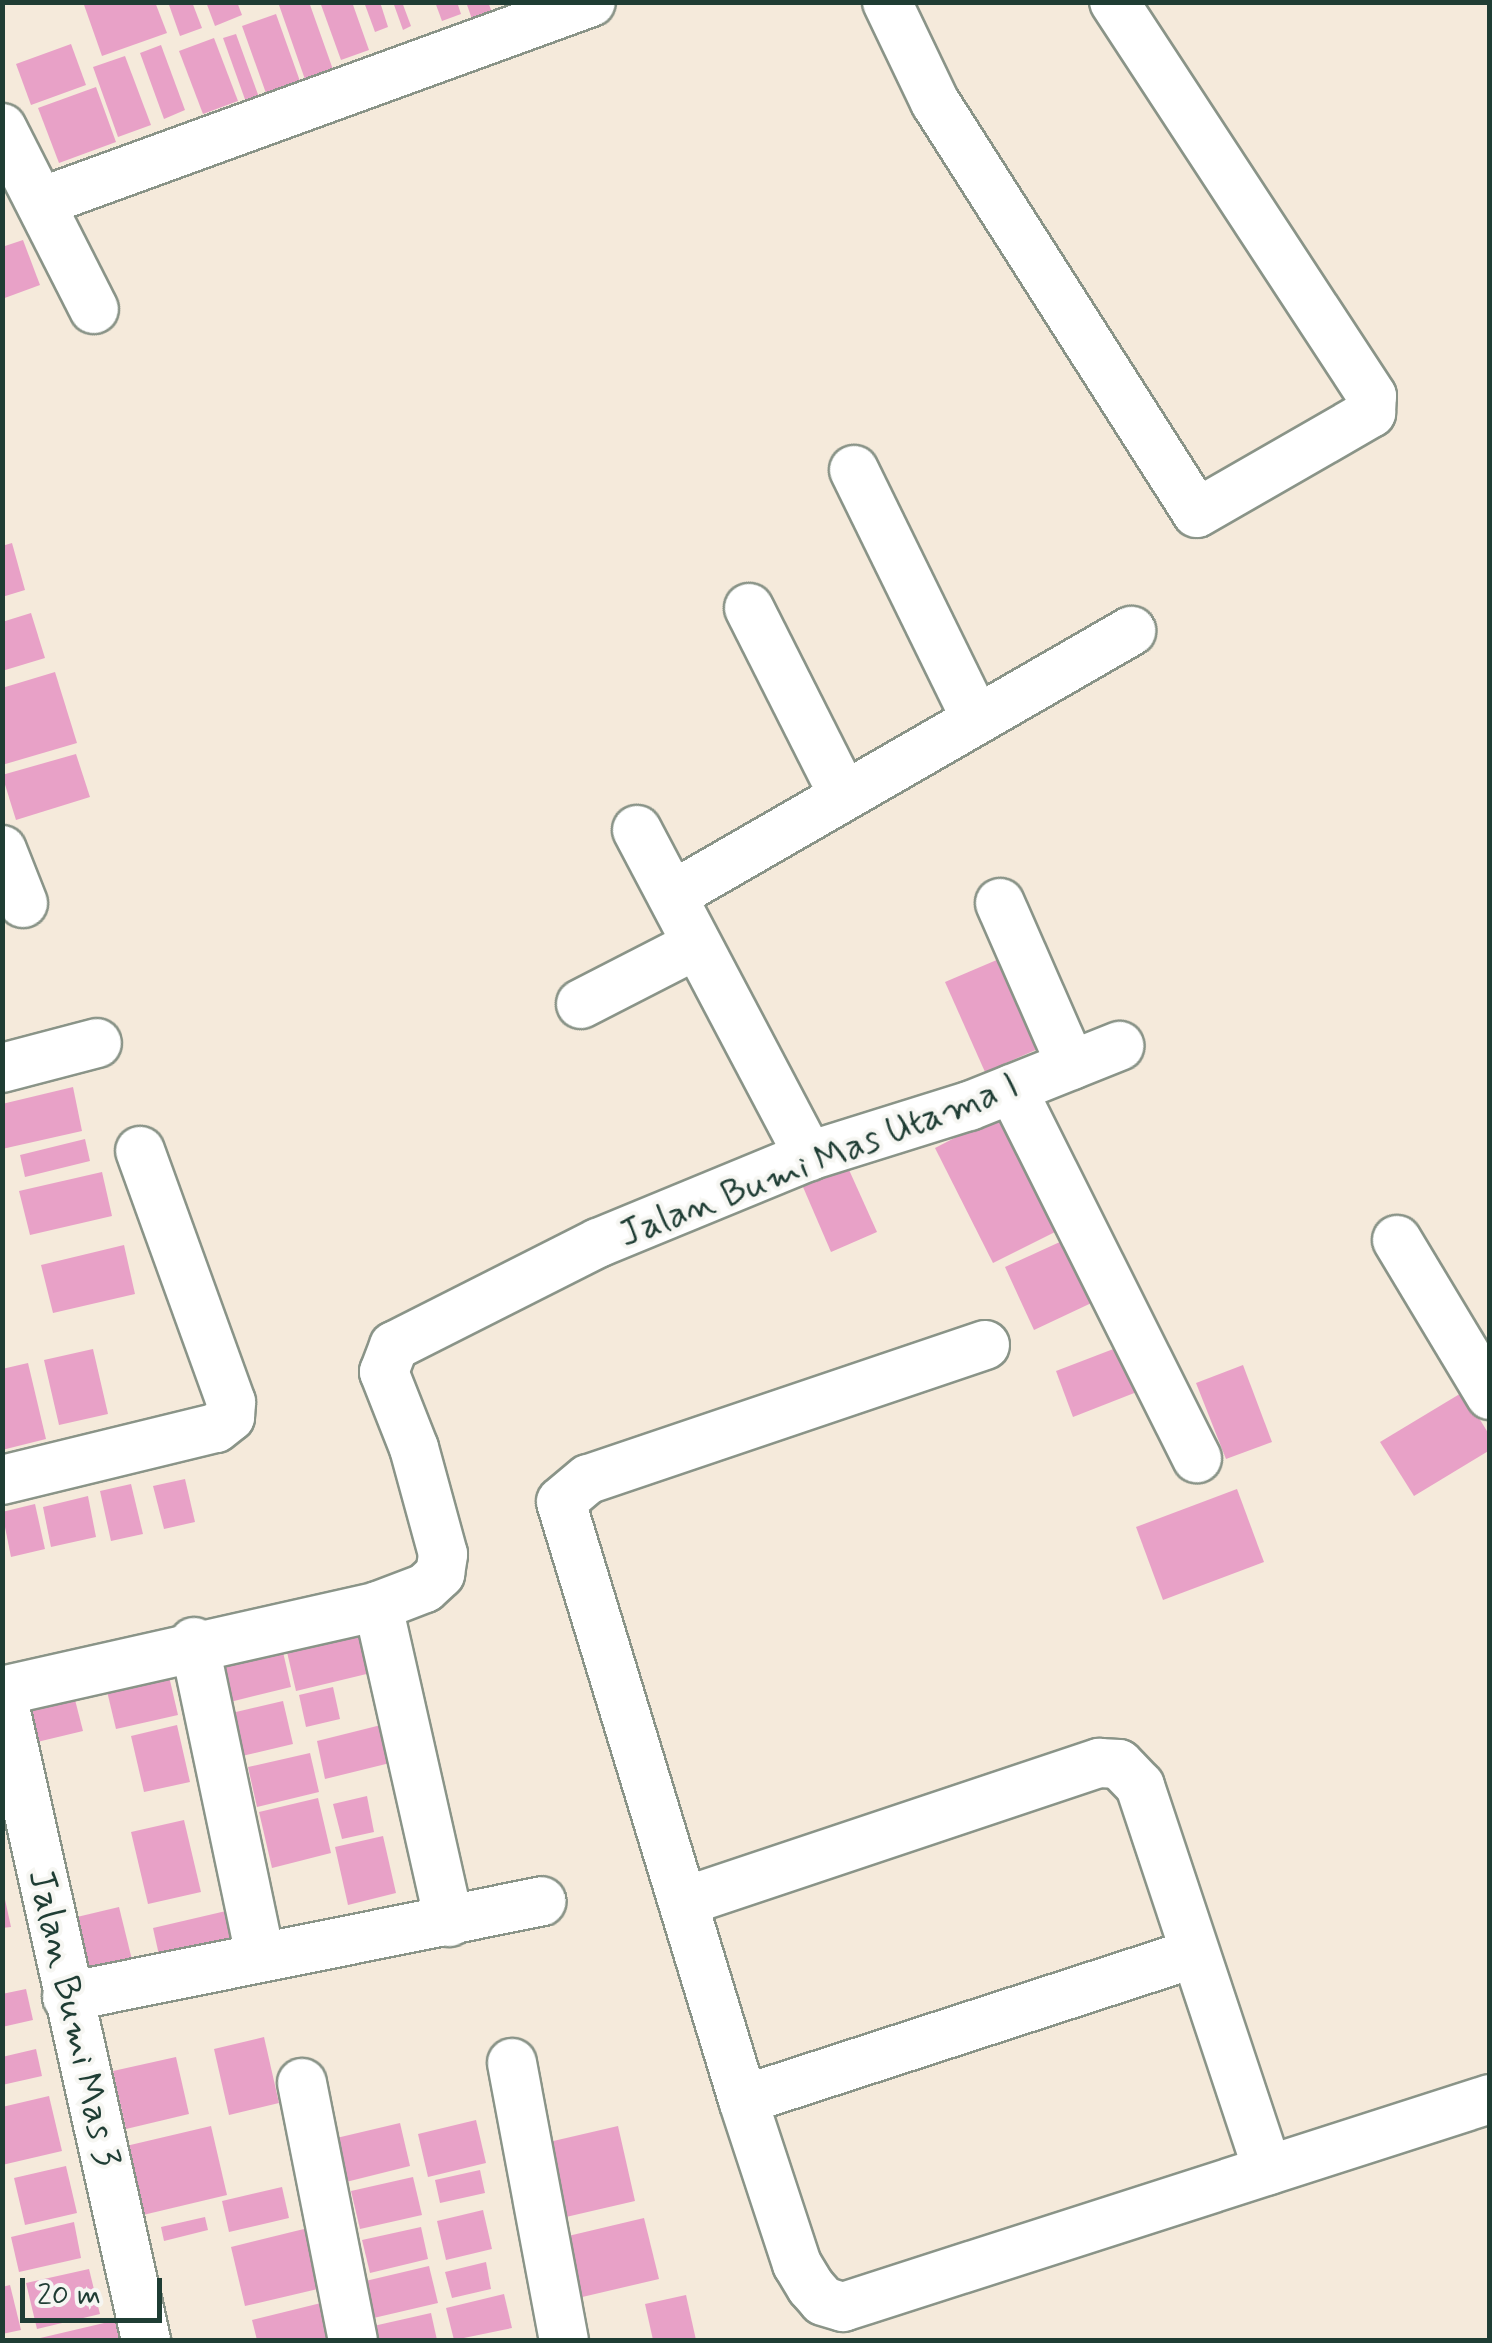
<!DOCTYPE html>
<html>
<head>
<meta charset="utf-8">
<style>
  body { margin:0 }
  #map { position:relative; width:1492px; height:2343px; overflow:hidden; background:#f5eadb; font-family:Mynerve,sans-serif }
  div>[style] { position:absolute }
  .building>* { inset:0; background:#e8a1c7 }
  .roads { filter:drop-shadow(2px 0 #8a9488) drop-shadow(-2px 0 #8a9488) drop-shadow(0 2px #8a9488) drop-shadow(0 -2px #8a9488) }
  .minor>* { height:48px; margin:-24px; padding:0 24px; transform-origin:24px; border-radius:24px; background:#fff }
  span { translate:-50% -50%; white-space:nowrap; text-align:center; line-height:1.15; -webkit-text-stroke:8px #f6f6f2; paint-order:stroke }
  .street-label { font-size:38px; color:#1f3d34 }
  .frame { position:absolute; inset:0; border:5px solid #1f3d34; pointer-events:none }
  .scale { position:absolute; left:20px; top:2278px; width:142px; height:45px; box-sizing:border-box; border:5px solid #1f3d34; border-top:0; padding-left:12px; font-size:30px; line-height:35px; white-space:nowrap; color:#1f3d34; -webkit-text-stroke:8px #f6f6f2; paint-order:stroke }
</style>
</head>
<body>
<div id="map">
  <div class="building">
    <i style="clip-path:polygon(83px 2px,155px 2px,167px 33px,102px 56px)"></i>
    <i style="clip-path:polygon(168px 2px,192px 2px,202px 28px,180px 36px)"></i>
    <i style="clip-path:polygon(206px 2px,237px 2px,242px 15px,215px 26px)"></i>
    <i style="clip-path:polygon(309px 2px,336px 78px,308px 88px,279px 5px)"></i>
    <i style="clip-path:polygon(320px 2px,352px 2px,369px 50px,341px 60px)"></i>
    <i style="clip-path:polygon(364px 2px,380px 2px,388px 27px,375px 32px)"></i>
    <i style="clip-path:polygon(393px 2px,402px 2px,411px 26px,403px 30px)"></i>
    <i style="clip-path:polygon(435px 2px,457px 2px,461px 14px,442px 21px)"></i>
    <i style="clip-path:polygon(466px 2px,488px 2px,493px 15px,473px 22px)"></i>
    <i style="clip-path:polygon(276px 14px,301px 84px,267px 96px,242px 26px)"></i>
    <i style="clip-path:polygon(236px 34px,260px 100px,247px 105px,223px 38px)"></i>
    <i style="clip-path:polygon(214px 38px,238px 101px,203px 114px,179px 51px)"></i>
    <i style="clip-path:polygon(71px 44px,86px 85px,31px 105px,16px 64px)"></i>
    <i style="clip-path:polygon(161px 45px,185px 110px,164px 119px,140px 53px)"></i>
    <i style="clip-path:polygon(125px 56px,151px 125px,118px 137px,93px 67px)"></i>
    <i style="clip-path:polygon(96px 87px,116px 142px,59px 163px,38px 108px)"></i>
    <i style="clip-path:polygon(23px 240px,40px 285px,2px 299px,2px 247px)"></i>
    <i style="clip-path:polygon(12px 543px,25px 590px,2px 597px,2px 546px)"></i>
    <i style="clip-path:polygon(31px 613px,45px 658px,2px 671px,2px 622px)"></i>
    <i style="clip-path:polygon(55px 672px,77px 743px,2px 765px,2px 688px)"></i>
    <i style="clip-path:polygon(76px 754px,90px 797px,16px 820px,2px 775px)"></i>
    <i style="clip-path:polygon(999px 959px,1038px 1049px,985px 1072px,945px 982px)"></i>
    <i style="clip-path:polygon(73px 1087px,82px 1131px,2px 1149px,2px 1104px)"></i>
    <i style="clip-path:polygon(1005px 1112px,1063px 1228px,993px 1263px,935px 1148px)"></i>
    <i style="clip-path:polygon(85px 1139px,90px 1161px,25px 1177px,20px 1155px)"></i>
    <i style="clip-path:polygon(845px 1161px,877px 1232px,831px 1252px,800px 1180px)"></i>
    <i style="clip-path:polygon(102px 1172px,112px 1216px,30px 1235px,19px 1191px)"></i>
    <i style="clip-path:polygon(1073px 1236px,1102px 1298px,1034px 1330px,1005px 1267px)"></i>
    <i style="clip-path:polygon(124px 1245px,135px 1294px,53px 1313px,41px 1265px)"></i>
    <i style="clip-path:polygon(1129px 1343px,1147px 1388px,1073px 1417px,1056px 1371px)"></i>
    <i style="clip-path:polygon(93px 1349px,108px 1414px,59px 1425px,44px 1360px)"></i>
    <i style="clip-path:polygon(28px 1363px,46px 1439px,2px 1450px,2px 1369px)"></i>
    <i style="clip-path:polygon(1243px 1365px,1272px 1442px,1226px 1459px,1196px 1383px)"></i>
    <i style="clip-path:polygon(1463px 1392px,1490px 1436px,1490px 1450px,1414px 1496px,1380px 1442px)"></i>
    <i style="clip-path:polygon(185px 1479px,195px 1522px,164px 1529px,153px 1486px)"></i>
    <i style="clip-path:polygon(131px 1484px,143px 1534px,111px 1541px,100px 1491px)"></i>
    <i style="clip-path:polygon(1237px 1489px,1264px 1562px,1163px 1600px,1136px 1527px)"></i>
    <i style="clip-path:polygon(88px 1496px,96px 1537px,51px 1547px,43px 1507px)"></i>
    <i style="clip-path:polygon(35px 1504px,45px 1549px,11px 1557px,2px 1512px)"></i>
    <i style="clip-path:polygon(370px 1632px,379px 1671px,296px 1691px,287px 1652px)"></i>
    <i style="clip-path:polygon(283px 1652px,291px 1687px,226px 1703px,218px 1667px)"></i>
    <i style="clip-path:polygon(168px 1672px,178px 1715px,116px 1729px,106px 1687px)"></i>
    <i style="clip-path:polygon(333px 1687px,340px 1719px,306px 1727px,299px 1695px)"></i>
    <i style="clip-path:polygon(72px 1688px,83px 1731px,33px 1743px,22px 1699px)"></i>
    <i style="clip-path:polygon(283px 1701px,293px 1744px,229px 1759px,219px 1716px)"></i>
    <i style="clip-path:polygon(177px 1725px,190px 1782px,144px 1792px,131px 1736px)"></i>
    <i style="clip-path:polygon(381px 1725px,390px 1763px,325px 1779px,317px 1741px)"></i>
    <i style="clip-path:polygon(310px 1753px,319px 1792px,257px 1807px,248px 1767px)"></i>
    <i style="clip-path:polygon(367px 1796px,374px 1832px,342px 1839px,333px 1804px)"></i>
    <i style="clip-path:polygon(318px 1798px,331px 1853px,272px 1868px,259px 1812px)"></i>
    <i style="clip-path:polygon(184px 1820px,201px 1892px,148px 1904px,131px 1832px)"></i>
    <i style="clip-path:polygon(383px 1836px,396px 1893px,348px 1905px,335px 1847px)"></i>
    <i style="clip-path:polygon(4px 1895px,11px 1927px,2px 1928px,2px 1896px)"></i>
    <i style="clip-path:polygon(119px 1907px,134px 1968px,91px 1978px,77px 1917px)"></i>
    <i style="clip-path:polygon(226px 1911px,237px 1956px,163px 1973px,153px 1928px)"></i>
    <i style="clip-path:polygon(26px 1989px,33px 2020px,2px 2027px,2px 1994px)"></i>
    <i style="clip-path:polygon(264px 2037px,279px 2103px,229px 2115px,214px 2049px)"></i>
    <i style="clip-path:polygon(36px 2049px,42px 2076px,2px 2085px,2px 2057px)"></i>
    <i style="clip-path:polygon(176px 2057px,189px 2114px,126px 2129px,113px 2071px)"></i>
    <i style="clip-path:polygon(49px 2096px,62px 2151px,2px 2165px,2px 2107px)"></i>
    <i style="clip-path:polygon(476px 2120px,486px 2163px,428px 2177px,418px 2134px)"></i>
    <i style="clip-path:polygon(400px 2123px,410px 2166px,338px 2184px,328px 2140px)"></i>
    <i style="clip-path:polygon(211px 2126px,227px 2195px,143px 2215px,126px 2146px)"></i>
    <i style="clip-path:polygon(618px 2126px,635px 2201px,566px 2217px,549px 2142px)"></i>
    <i style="clip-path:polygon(66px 2166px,77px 2213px,25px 2225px,14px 2178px)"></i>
    <i style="clip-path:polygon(480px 2170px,485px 2193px,440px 2203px,435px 2180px)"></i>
    <i style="clip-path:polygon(413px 2177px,422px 2215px,360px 2229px,351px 2191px)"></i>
    <i style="clip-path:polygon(282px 2187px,289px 2218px,229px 2232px,222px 2201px)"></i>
    <i style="clip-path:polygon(483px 2210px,492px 2249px,446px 2260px,437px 2221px)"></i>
    <i style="clip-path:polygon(205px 2217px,208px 2230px,164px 2241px,161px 2227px)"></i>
    <i style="clip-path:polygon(644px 2218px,659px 2279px,578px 2298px,564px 2237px)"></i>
    <i style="clip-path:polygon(74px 2222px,81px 2258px,19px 2272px,11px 2237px)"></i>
    <i style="clip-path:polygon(421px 2227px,428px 2259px,370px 2273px,362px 2240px)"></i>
    <i style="clip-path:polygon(308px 2228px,322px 2288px,245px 2306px,231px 2247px)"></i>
    <i style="clip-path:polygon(486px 2262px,491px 2289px,452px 2298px,445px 2272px)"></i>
    <i style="clip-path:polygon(429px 2266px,438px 2303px,365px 2320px,357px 2283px)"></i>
    <i style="clip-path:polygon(89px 2269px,100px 2314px,37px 2329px,26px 2283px)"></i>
    <i style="clip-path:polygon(10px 2285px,21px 2330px,2px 2334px,2px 2287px)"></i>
    <i style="clip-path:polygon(504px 2294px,512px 2328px,454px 2340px,446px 2308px)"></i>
    <i style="clip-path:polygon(686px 2295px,696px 2340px,653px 2340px,645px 2304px)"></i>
    <i style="clip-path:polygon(321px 2303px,330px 2340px,257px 2340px,252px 2320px)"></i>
    <i style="clip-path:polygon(431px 2313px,437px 2340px,372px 2340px,369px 2327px)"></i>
    <i style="clip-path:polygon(121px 2319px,126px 2340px,36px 2340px,36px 2339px)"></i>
  </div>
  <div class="roads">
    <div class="minor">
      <i style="left:887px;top:2px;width:111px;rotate:64.4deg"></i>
      <i style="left:935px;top:102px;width:487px;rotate:57.5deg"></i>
      <i style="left:1197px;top:513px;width:201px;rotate:-29.9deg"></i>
      <i style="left:1371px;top:413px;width:17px;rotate:-87deg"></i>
      <i style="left:1372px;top:396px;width:471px;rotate:-123.2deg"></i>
      <i style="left:2px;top:128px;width:203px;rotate:63.1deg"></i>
      <i style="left:41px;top:202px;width:585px;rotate:-19.98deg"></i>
      <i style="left:854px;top:470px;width:277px;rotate:63.9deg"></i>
      <i style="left:749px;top:608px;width:208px;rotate:63.2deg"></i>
      <i style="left:637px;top:830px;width:369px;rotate:62.2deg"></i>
      <i style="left:2px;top:850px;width:57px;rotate:68.4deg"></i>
      <i style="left:673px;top:895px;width:529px;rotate:-29.96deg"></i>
      <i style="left:1000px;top:903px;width:177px;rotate:66.3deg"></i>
      <i style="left:581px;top:1004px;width:129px;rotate:-27.2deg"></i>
      <i style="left:2px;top:1068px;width:98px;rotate:-14.7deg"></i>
      <i style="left:1012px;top:1089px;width:413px;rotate:63.4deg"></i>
      <i style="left:1397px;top:1240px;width:181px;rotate:59deg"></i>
      <i style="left:985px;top:1345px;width:419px;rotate:161.3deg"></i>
      <i style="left:588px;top:1479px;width:35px;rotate:140deg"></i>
      <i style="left:561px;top:1502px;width:625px;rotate:73.07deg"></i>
      <i style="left:743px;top:2100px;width:173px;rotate:71.8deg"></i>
      <i style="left:797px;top:2264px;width:27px;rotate:59deg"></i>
      <i style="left:811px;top:2287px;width:18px;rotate:49deg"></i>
      <i style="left:823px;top:2301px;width:21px;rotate:17deg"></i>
      <i style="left:843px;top:2307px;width:680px;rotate:-17.82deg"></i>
      <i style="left:2px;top:1480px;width:220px;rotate:-13.7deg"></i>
      <i style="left:216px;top:1428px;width:18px;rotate:-38deg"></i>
      <i style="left:230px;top:1417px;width:15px;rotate:-86deg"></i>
      <i style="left:231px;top:1402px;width:267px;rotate:-109.9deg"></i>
      <i style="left:378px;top:1606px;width:324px;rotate:77.3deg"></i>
      <i style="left:194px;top:1642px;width:321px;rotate:78.1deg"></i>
      <i style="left:2px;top:1691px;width:385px;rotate:-12.7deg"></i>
      <i style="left:378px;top:1606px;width:50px;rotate:-21deg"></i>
      <i style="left:425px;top:1588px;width:21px;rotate:-43deg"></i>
      <i style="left:440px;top:1574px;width:20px;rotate:-81deg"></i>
      <i style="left:443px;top:1554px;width:110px;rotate:-105.3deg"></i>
      <i style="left:414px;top:1448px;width:82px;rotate:-111.5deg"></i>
      <i style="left:384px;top:1372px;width:28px;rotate:-69deg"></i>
      <i style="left:394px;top:1346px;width:229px;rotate:-26.8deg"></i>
      <i style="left:598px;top:1243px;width:228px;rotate:-22.4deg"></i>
      <i style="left:809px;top:1156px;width:168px;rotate:-17.4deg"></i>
      <i style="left:969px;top:1106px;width:162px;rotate:-21.8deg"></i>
      <i style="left:2px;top:1694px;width:662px;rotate:77.43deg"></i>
      <i style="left:683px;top:1902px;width:439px;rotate:-18.5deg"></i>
      <i style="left:1099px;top:1763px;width:20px;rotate:3deg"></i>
      <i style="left:1119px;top:1764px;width:30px;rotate:46deg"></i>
      <i style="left:1140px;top:1786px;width:405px;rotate:71.6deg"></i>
      <i style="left:67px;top:1997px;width:484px;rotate:-11.4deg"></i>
      <i style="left:512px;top:2063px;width:282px;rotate:79.4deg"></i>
      <i style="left:302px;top:2083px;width:262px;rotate:78.8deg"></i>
      <i style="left:743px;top:2100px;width:475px;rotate:-18deg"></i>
    </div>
  </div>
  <div class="street-label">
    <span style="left:819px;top:1161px;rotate:-21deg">Jalan Bumi Mas Utama I</span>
    <span style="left:73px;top:2018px;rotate:77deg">Jalan Bumi Mas 3</span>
  </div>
  <div class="frame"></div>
  <div class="scale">20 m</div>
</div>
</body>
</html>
